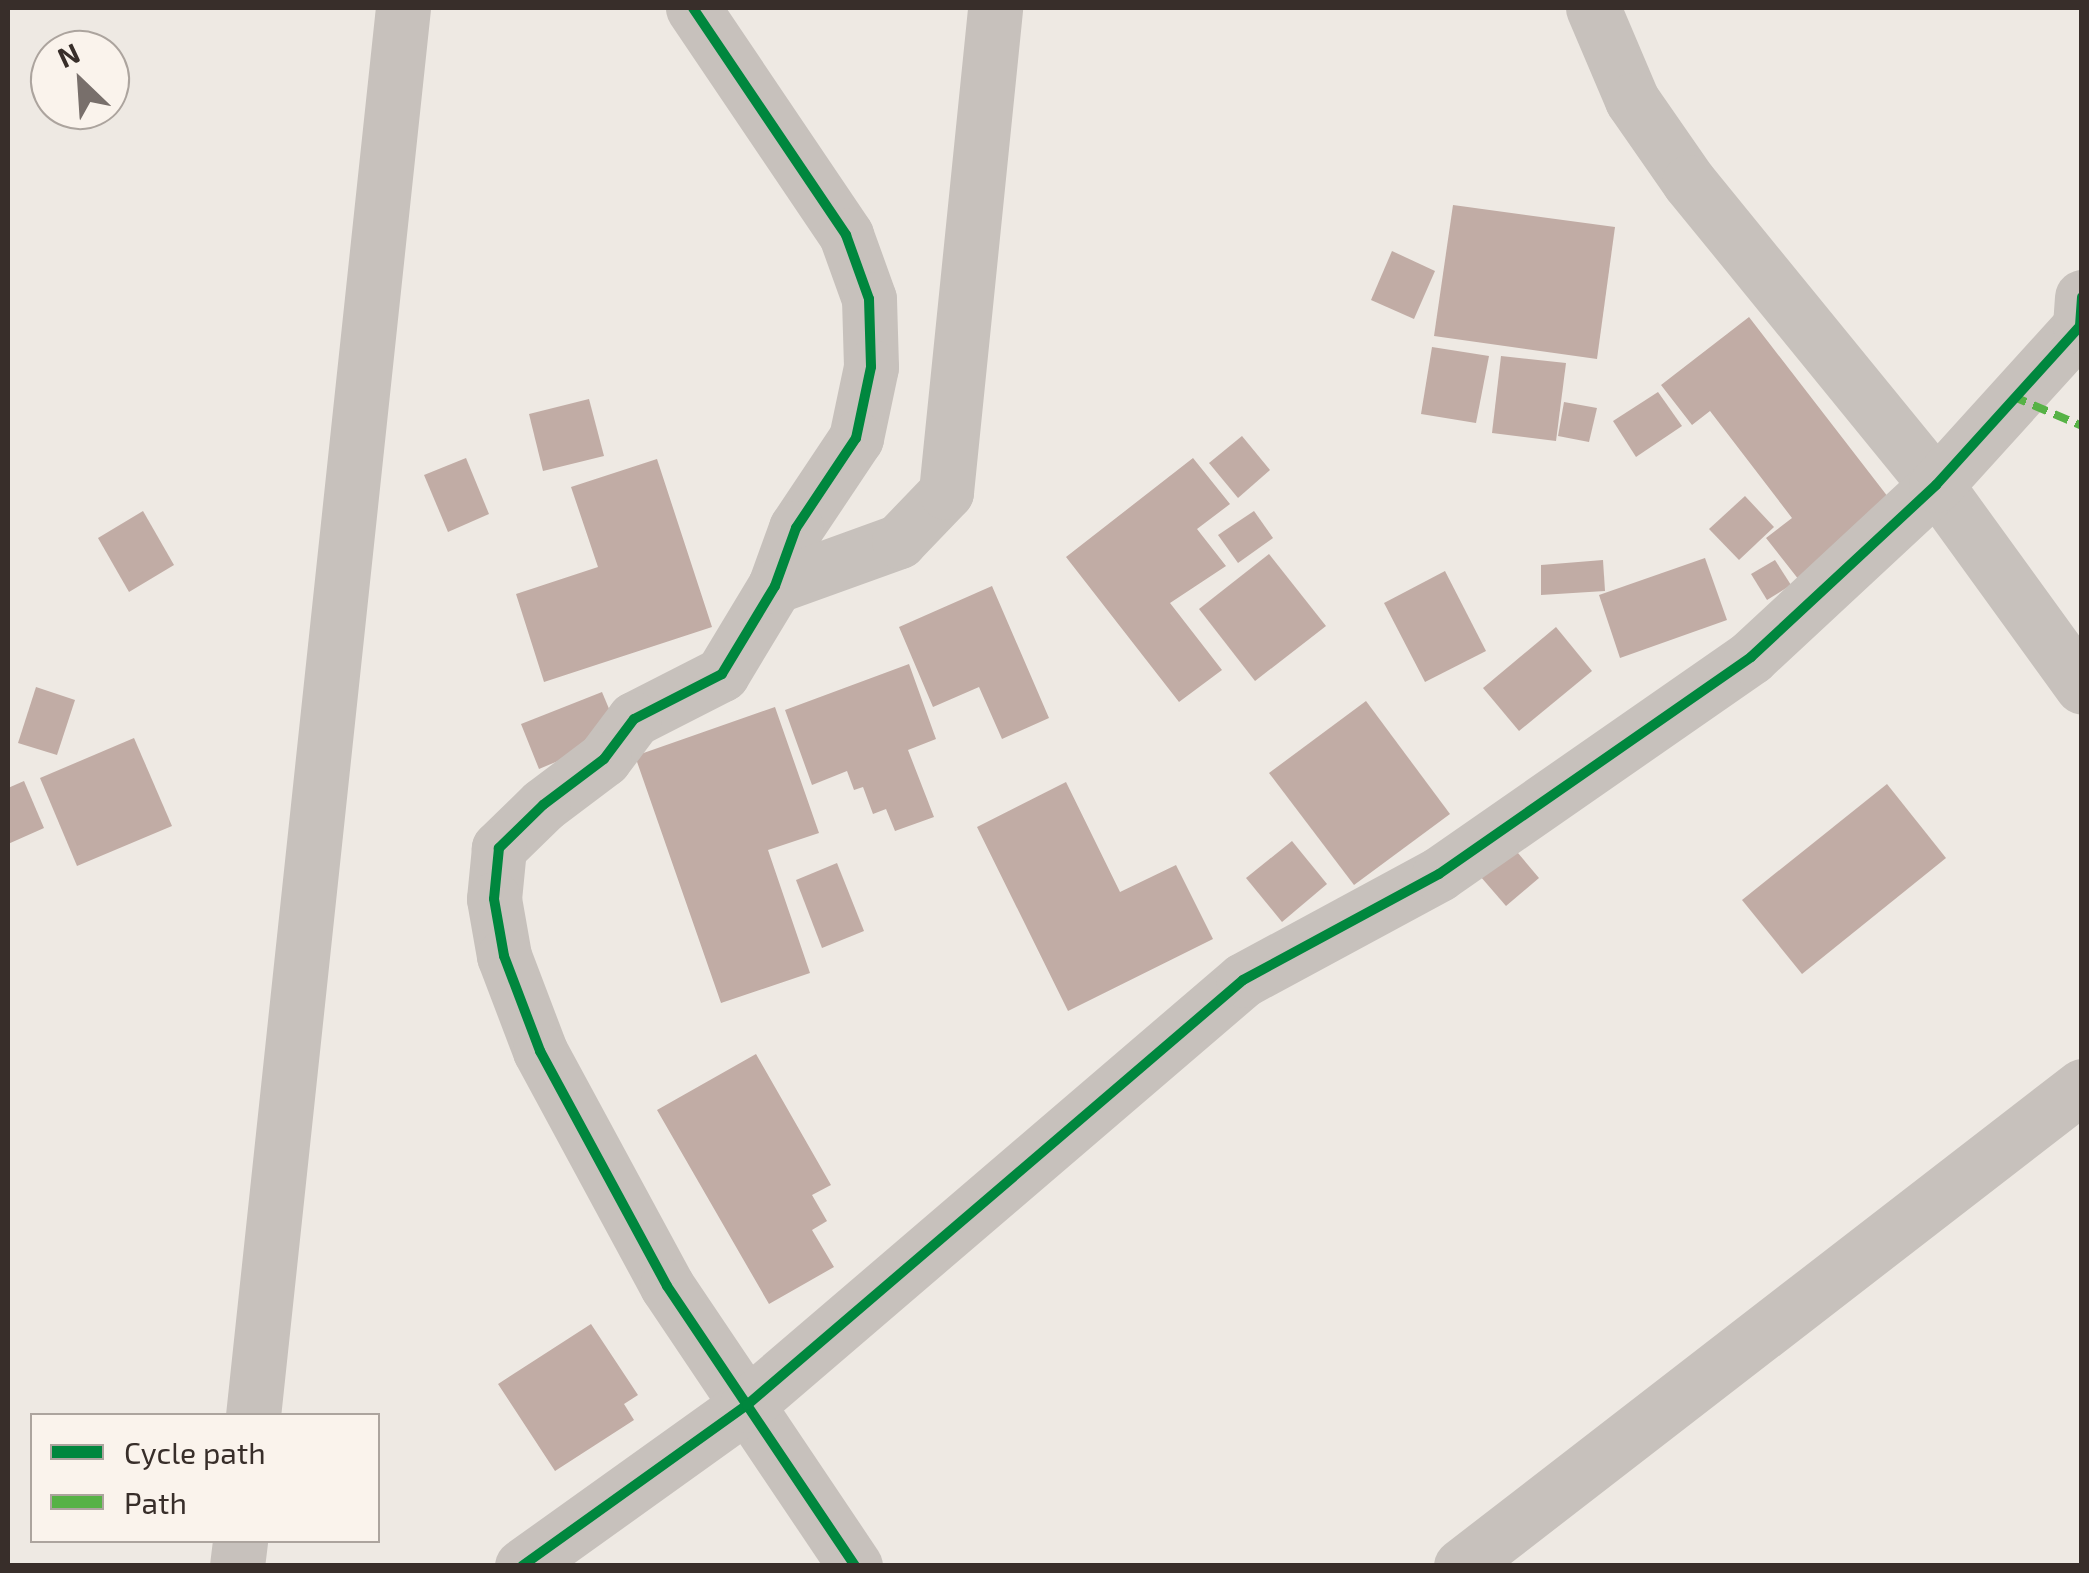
<!DOCTYPE html>
<html>
<head>
<meta charset="utf-8">
<style>
  body { margin:0 }
  #map { position:relative; width:2089px; height:1573px; overflow:hidden; background:#eee9e3; font-family:"Exo 2",sans-serif }
  div>[style] { position:absolute }
  .building>* { inset:0; background:#c1aca5 }
  .minor>* { height:55px; margin:-27.5px; padding:0 27.5px; transform-origin:27.5px; border-radius:27.5px; background:#c7c1bc }
  .quiet>* { height:8px; margin-top:-4px; transform-origin:0; background:repeating-linear-gradient(90deg,#56b246 0 15px,transparent 0 23px) }
  .cycleway>* { height:10px; margin:-5px; padding:0 5px; transform-origin:5px; border-radius:5px; background:#00873e }
  span { translate:-50% -50%; white-space:nowrap; text-align:center; line-height:1.15; -webkit-text-stroke:9px #faf3ec; paint-order:stroke }
  .frame { position:absolute; inset:0; border:10px solid #382e2a; pointer-events:none }
  .legend { position:absolute; left:30px; top:1413px; width:350px; height:130px; box-sizing:border-box; background:#faf3ec; border:2px solid #aca49e; margin:0; padding:12px 18px; list-style:none; font-size:30px; color:#382e2a }
  .legend li { display:flex; align-items:center; gap:20px; height:50px }
  .legend b { width:50px; border:2px solid #aca49e }
  .north { position:absolute; left:30px; top:30px; width:100px; height:100px; box-sizing:border-box; background:#faf3ec; border:2px solid #aca49e; border-radius:50%; rotate:335deg; font-size:28px; font-weight:700; line-height:40px; text-align:center; color:#382e2a }
  .north::after { content:''; display:block; margin:auto; width:35px; height:45px; background:#786f6b; clip-path:polygon(50% 0,100% 100%,50% 72%,0 100%) }
</style>
</head>
<body>
<div id="map">
  <div class="building">
    <i style="clip-path:polygon(1453px 205px,1615px 227px,1597px 359px,1434px 336px)"></i>
    <i style="clip-path:polygon(1392px 251px,1435px 271px,1414px 319px,1371px 300px)"></i>
    <i style="clip-path:polygon(1749px 317px,1895px 506px,1799px 580px,1766px 538px,1792px 518px,1710px 411px,1692px 425px,1661px 385px)"></i>
    <i style="clip-path:polygon(1432px 347px,1489px 356px,1476px 423px,1421px 414px)"></i>
    <i style="clip-path:polygon(1501px 356px,1566px 363px,1556px 441px,1492px 433px)"></i>
    <i style="clip-path:polygon(1658px 392px,1682px 426px,1636px 457px,1613px 421px)"></i>
    <i style="clip-path:polygon(589px 399px,604px 456px,543px 471px,529px 414px)"></i>
    <i style="clip-path:polygon(1564px 402px,1597px 408px,1589px 442px,1558px 436px)"></i>
    <i style="clip-path:polygon(1242px 436px,1270px 470px,1238px 498px,1209px 463px)"></i>
    <i style="clip-path:polygon(466px 458px,489px 514px,448px 532px,424px 475px)"></i>
    <i style="clip-path:polygon(1193px 458px,1230px 504px,1197px 529px,1226px 566px,1170px 603px,1222px 670px,1179px 702px,1066px 557px)"></i>
    <i style="clip-path:polygon(657px 459px,712px 627px,544px 682px,516px 594px,598px 567px,571px 487px)"></i>
    <i style="clip-path:polygon(1745px 496px,1774px 527px,1739px 560px,1709px 529px)"></i>
    <i style="clip-path:polygon(143px 511px,174px 565px,129px 592px,98px 538px)"></i>
    <i style="clip-path:polygon(1254px 511px,1273px 538px,1238px 563px,1218px 535px)"></i>
    <i style="clip-path:polygon(1269px 554px,1326px 626px,1255px 681px,1199px 609px)"></i>
    <i style="clip-path:polygon(1705px 558px,1727px 620px,1620px 658px,1599px 595px)"></i>
    <i style="clip-path:polygon(1603px 560px,1605px 591px,1541px 595px,1541px 565px)"></i>
    <i style="clip-path:polygon(1775px 560px,1791px 585px,1767px 600px,1751px 574px)"></i>
    <i style="clip-path:polygon(1445px 571px,1486px 651px,1425px 682px,1384px 603px)"></i>
    <i style="clip-path:polygon(992px 586px,1049px 718px,1002px 739px,979px 687px,933px 707px,899px 627px)"></i>
    <i style="clip-path:polygon(1556px 627px,1592px 671px,1519px 731px,1483px 688px)"></i>
    <i style="clip-path:polygon(909px 664px,936px 739px,908px 750px,934px 817px,895px 831px,886px 809px,873px 814px,863px 787px,854px 790px,847px 771px,812px 785px,785px 710px)"></i>
    <i style="clip-path:polygon(36px 687px,75px 700px,57px 755px,18px 743px)"></i>
    <i style="clip-path:polygon(602px 692px,620px 735px,539px 769px,521px 724px)"></i>
    <i style="clip-path:polygon(1366px 701px,1450px 814px,1354px 885px,1269px 773px)"></i>
    <i style="clip-path:polygon(775px 707px,819px 833px,768px 850px,810px 973px,721px 1003px,635px 756px)"></i>
    <i style="clip-path:polygon(134px 738px,172px 826px,77px 866px,40px 778px)"></i>
    <i style="clip-path:polygon(24px 781px,44px 828px,8px 844px,8px 788px)"></i>
    <i style="clip-path:polygon(1066px 782px,1120px 892px,1176px 865px,1213px 939px,1068px 1011px,977px 827px)"></i>
    <i style="clip-path:polygon(1887px 784px,1946px 858px,1802px 974px,1742px 900px)"></i>
    <i style="clip-path:polygon(1507px 840px,1539px 878px,1506px 906px,1474px 869px)"></i>
    <i style="clip-path:polygon(1292px 841px,1327px 884px,1282px 922px,1246px 878px)"></i>
    <i style="clip-path:polygon(837px 863px,864px 931px,822px 948px,796px 880px)"></i>
    <i style="clip-path:polygon(756px 1054px,831px 1185px,812px 1195px,827px 1221px,812px 1230px,834px 1267px,769px 1304px,657px 1110px)"></i>
    <i style="clip-path:polygon(591px 1324px,638px 1395px,624px 1404px,634px 1420px,555px 1471px,498px 1384px)"></i>
  </div>
  <div class="minor">
    <i style="left:693px;top:8px;width:274px;rotate:56deg"></i>
    <i style="left:846px;top:235px;width:68px;rotate:70.2deg"></i>
    <i style="left:869px;top:299px;width:68px;rotate:88.3deg"></i>
    <i style="left:871px;top:367px;width:73px;rotate:101.9deg"></i>
    <i style="left:856px;top:438px;width:108px;rotate:123.7deg"></i>
    <i style="left:796px;top:528px;width:62px;rotate:109.9deg"></i>
    <i style="left:775px;top:586px;width:103px;rotate:121.1deg"></i>
    <i style="left:722px;top:674px;width:99px;rotate:152.9deg"></i>
    <i style="left:634px;top:719px;width:50px;rotate:126.9deg"></i>
    <i style="left:604px;top:759px;width:76px;rotate:143deg"></i>
    <i style="left:543px;top:805px;width:62px;rotate:135.7deg"></i>
    <i style="left:499px;top:848px;width:51px;rotate:95.6deg"></i>
    <i style="left:494px;top:899px;width:58px;rotate:80deg"></i>
    <i style="left:504px;top:956px;width:102px;rotate:69.2deg"></i>
    <i style="left:540px;top:1051px;width:267px;rotate:61.6deg"></i>
    <i style="left:667px;top:1286px;width:337px;rotate:56.1deg"></i>
    <i style="left:1593px;top:8px;width:100px;rotate:67deg"></i>
    <i style="left:1632px;top:100px;width:100px;rotate:55.2deg"></i>
    <i style="left:1689px;top:182px;width:391px;rotate:50.8deg"></i>
    <i style="left:1936px;top:485px;width:249px;rotate:54.1deg"></i>
    <i style="left:775px;top:586px;width:132px;rotate:-19.9deg"></i>
    <i style="left:899px;top:541px;width:68px;rotate:-46.2deg"></i>
    <i style="left:946px;top:492px;width:486px;rotate:-84.2deg"></i>
    <i style="left:253px;top:1416px;width:1416px;rotate:-83.92deg"></i>
    <i style="left:237px;top:1566px;width:26px;rotate:-83deg"></i>
    <i style="left:522px;top:1566px;width:277px;rotate:-35.6deg"></i>
    <i style="left:747px;top:1405px;width:653px;rotate:-40.59deg"></i>
    <i style="left:1243px;top:980px;width:223px;rotate:-28.4deg"></i>
    <i style="left:1439px;top:874px;width:380px;rotate:-34.8deg"></i>
    <i style="left:1751px;top:657px;width:253px;rotate:-42.9deg"></i>
    <i style="left:1936px;top:485px;width:215px;rotate:-47.8deg"></i>
    <i style="left:2080px;top:326px;width:29px;rotate:-86deg"></i>
    <i style="left:1461px;top:1566px;width:785px;rotate:-37.7deg"></i>
  </div>
  <div class="quiet">
    <i style="left:2012px;top:396px;width:76px;rotate:23.2deg"></i>
  </div>
  <div class="cycleway">
    <i style="left:693px;top:8px;width:274px;rotate:56deg"></i>
    <i style="left:846px;top:235px;width:68px;rotate:70.2deg"></i>
    <i style="left:869px;top:299px;width:68px;rotate:88.3deg"></i>
    <i style="left:871px;top:367px;width:73px;rotate:101.9deg"></i>
    <i style="left:856px;top:438px;width:108px;rotate:123.7deg"></i>
    <i style="left:796px;top:528px;width:62px;rotate:109.9deg"></i>
    <i style="left:775px;top:586px;width:103px;rotate:121.1deg"></i>
    <i style="left:722px;top:674px;width:99px;rotate:152.9deg"></i>
    <i style="left:634px;top:719px;width:50px;rotate:126.9deg"></i>
    <i style="left:604px;top:759px;width:76px;rotate:143deg"></i>
    <i style="left:543px;top:805px;width:62px;rotate:135.7deg"></i>
    <i style="left:499px;top:848px;width:51px;rotate:95.6deg"></i>
    <i style="left:494px;top:899px;width:58px;rotate:80deg"></i>
    <i style="left:504px;top:956px;width:102px;rotate:69.2deg"></i>
    <i style="left:540px;top:1051px;width:267px;rotate:61.6deg"></i>
    <i style="left:667px;top:1286px;width:337px;rotate:56.1deg"></i>
    <i style="left:522px;top:1566px;width:277px;rotate:-35.6deg"></i>
    <i style="left:747px;top:1405px;width:653px;rotate:-40.59deg"></i>
    <i style="left:1243px;top:980px;width:223px;rotate:-28.4deg"></i>
    <i style="left:1439px;top:874px;width:380px;rotate:-34.8deg"></i>
    <i style="left:1751px;top:657px;width:253px;rotate:-42.9deg"></i>
    <i style="left:1936px;top:485px;width:215px;rotate:-47.8deg"></i>
    <i style="left:2080px;top:326px;width:29px;rotate:-86deg"></i>
  </div>
  <div class="frame"></div>
  <ul class="legend">
  <li><b style="height:12px;background:#00873e"></b>Cycle path</li>
  <li><b style="height:12px;background:#56b246"></b>Path</li>
  </ul>
  <div class="north">N</div>
</div>
</body>
</html>
